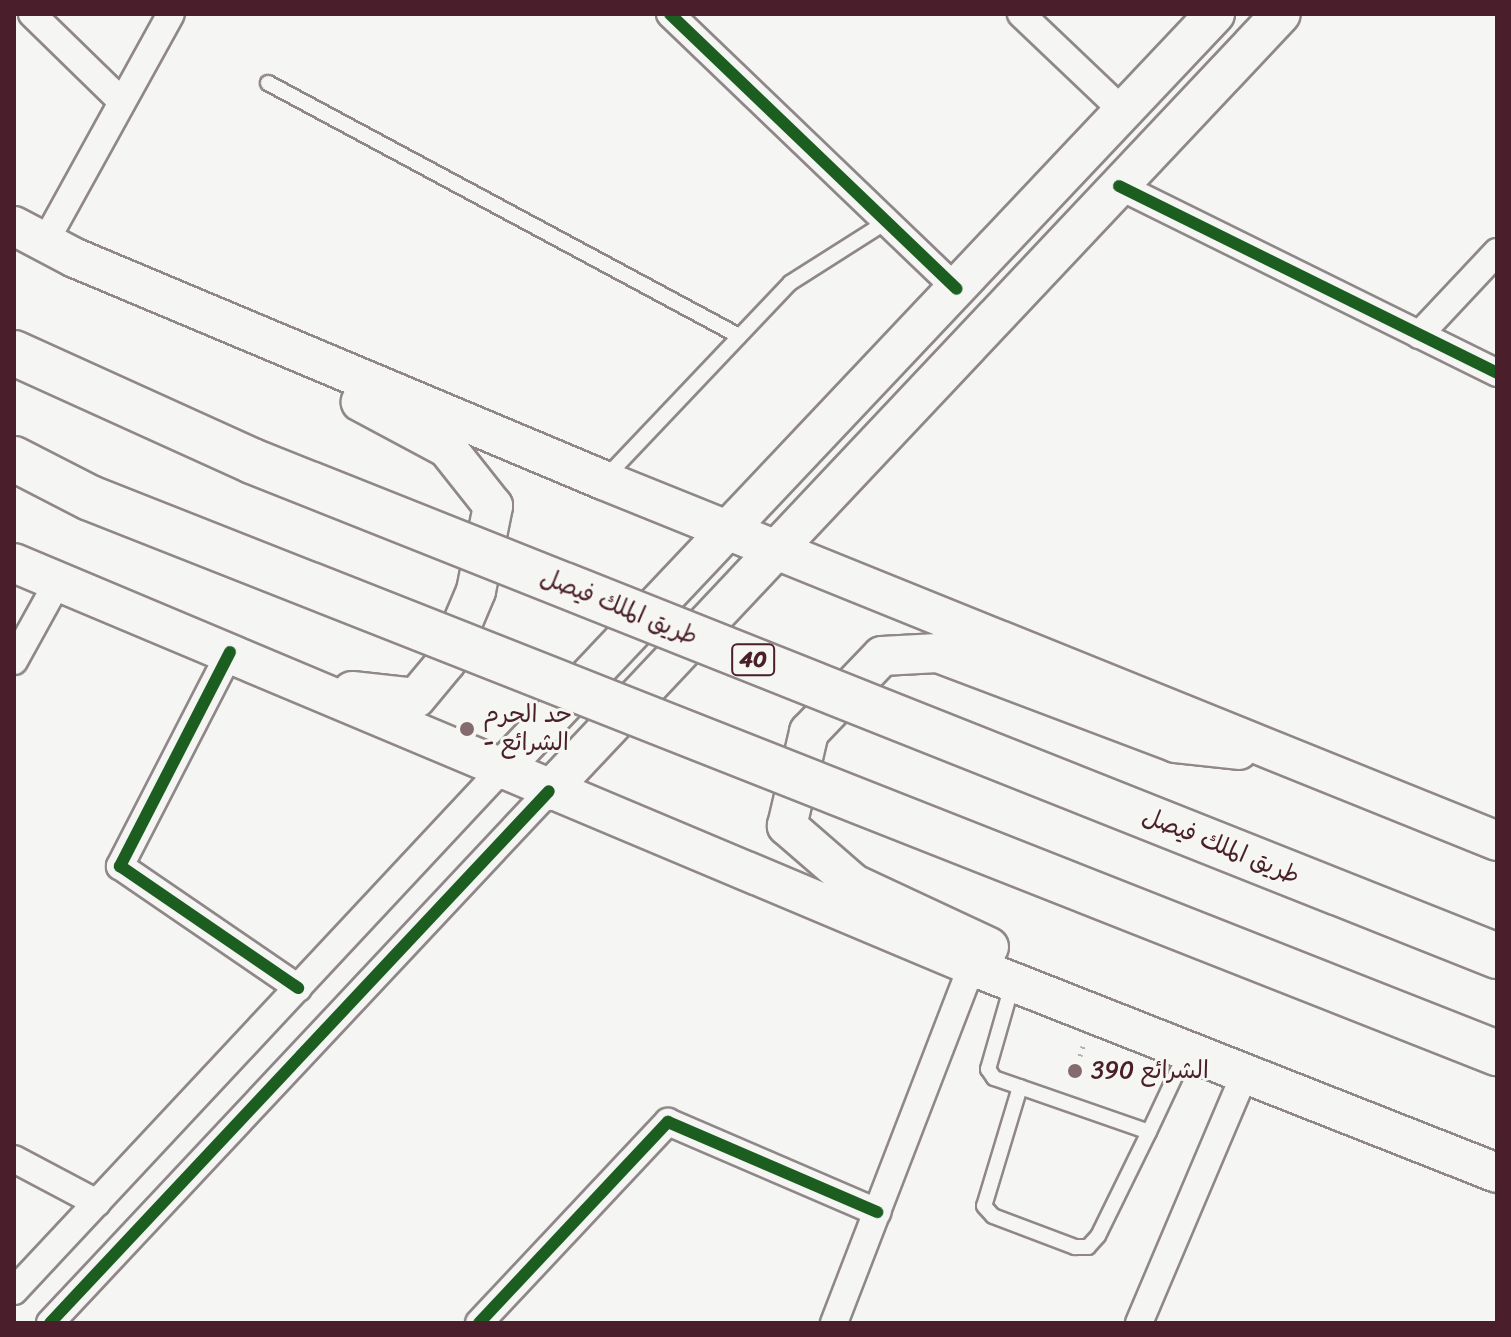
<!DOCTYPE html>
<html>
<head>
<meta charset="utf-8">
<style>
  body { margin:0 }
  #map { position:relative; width:1511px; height:1337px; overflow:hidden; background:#f5f5f3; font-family:Sriracha,"Playpen Sans Arabic",sans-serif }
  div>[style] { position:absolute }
  .path>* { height:5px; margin-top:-2.5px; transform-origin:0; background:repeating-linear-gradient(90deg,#b6b2b2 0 2px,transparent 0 8px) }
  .roads { filter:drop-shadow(2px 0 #8f8788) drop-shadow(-2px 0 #8f8788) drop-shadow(0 2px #8f8788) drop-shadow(0 -2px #8f8788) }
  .lane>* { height:14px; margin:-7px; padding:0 7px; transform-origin:7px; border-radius:7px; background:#f5f5f3 }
  .street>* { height:26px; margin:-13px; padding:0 13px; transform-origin:13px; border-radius:13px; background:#f5f5f3 }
  .secondary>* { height:38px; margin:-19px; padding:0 19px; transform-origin:19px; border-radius:19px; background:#f5f5f3 }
  .bridges { filter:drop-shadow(2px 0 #8f8788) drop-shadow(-2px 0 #8f8788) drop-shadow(0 2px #8f8788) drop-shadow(0 -2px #8f8788) }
  .highway-bridge>* { height:44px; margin:-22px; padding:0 22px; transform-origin:22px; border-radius:22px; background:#f5f5f3 }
  .cycleway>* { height:12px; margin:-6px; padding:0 6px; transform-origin:6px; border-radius:6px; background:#1b5e20 }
  .dots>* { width:22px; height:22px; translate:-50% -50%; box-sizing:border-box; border:4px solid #f6f6f2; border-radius:50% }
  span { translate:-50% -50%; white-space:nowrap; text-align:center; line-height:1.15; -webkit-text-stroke:6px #f6f6f2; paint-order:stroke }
  .shield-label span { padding:2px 6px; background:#f6f6f2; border:2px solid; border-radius:6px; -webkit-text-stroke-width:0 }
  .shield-label { font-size:22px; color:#4a1f2b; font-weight:700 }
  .street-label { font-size:24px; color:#4a1f2b }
  .poi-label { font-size:24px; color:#4a1f2b }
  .left { translate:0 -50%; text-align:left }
  .frame { position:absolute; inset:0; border:16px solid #4a1f2b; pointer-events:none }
</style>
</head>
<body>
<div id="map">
  <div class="path">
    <i style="left:1075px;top:1071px;width:28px;rotate:-72deg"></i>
  </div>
  <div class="roads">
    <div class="lane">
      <i style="left:268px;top:83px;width:535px;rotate:28.24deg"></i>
      <i style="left:606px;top:477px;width:267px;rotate:-46.5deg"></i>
      <i style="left:790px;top:283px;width:114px;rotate:-32.4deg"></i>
      <i style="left:1013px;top:982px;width:91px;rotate:106deg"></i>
      <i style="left:988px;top:1069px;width:11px;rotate:56deg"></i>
      <i style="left:994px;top:1078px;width:164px;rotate:19.2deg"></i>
      <i style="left:1149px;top:1132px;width:87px;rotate:-64.9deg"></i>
      <i style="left:1020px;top:1087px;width:124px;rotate:106.8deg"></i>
      <i style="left:984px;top:1206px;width:13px;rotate:48deg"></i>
      <i style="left:993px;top:1216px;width:88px;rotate:20.7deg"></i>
      <i style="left:1075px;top:1247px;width:13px"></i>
      <i style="left:1088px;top:1247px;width:15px;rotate:-48deg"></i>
      <i style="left:1098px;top:1236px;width:116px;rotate:-63.9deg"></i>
    </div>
    <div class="street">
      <i style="left:32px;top:14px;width:123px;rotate:44.3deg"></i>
      <i style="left:670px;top:14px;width:397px;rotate:43.8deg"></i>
      <i style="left:1021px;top:14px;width:142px;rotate:43.6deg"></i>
      <i style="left:1119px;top:186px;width:422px;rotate:26.3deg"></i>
      <i style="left:45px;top:242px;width:260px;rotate:-61.1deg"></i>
      <i style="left:1419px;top:335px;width:114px;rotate:-46.8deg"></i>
      <i style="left:230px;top:652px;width:241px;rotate:117.2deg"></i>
      <i style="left:120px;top:866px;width:216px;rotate:34.4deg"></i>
      <i style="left:14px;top:661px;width:89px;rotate:-61.1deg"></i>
      <i style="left:14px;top:1159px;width:94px;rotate:27.9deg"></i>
      <i style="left:14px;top:1291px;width:713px;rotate:-46.93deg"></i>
      <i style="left:50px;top:1323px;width:729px;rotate:-46.83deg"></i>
      <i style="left:479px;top:1323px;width:276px;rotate:-46.8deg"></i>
      <i style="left:668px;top:1122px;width:228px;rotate:23.3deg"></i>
      <i style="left:834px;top:1323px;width:383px;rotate:-68.9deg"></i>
      <i style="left:1139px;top:1323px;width:274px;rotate:-67deg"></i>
    </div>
    <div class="secondary">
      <i style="left:14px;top:226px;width:69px;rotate:27.7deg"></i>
      <i style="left:75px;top:258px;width:573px;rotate:22.8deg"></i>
      <i style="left:603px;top:480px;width:964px;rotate:21.99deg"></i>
      <i style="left:14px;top:563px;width:1039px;rotate:22.81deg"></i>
      <i style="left:972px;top:966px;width:564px;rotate:21.52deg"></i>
      <i style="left:352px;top:691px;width:64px;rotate:6.2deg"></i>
      <i style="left:416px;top:698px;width:47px;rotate:-50.2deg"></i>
      <i style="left:446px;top:662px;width:77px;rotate:-67.1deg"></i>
      <i style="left:476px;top:591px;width:87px;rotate:-78.7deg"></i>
      <i style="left:493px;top:506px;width:74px;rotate:-128.4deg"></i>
      <i style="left:447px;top:448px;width:98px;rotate:-151.9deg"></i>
      <i style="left:501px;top:770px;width:1040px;rotate:-46.64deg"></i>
      <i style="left:549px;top:791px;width:1067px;rotate:-46.71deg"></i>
      <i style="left:989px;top:947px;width:149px;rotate:-155deg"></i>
      <i style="left:854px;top:884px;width:89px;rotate:-139.1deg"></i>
      <i style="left:787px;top:826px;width:97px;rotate:-76.8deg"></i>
      <i style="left:809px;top:732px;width:105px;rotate:-46.2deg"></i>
      <i style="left:882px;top:656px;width:56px;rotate:-3.1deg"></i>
      <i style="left:938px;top:653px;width:254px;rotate:20.7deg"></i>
      <i style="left:1176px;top:743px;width:63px;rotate:6.3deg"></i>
    </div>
  </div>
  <div class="bridges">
    <div class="highway-bridge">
      <i style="left:14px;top:353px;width:261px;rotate:24.4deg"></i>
      <i style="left:252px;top:461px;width:1340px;rotate:21.68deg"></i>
      <i style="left:14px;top:459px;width:85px;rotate:27.2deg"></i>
      <i style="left:90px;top:498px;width:1513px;rotate:21.53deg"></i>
    </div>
  </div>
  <div class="cycleway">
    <i style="left:670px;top:14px;width:397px;rotate:43.8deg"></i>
    <i style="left:1119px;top:186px;width:422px;rotate:26.3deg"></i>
    <i style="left:230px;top:652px;width:241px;rotate:117.2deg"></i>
    <i style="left:120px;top:866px;width:216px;rotate:34.4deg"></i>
    <i style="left:50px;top:1323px;width:729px;rotate:-46.83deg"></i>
    <i style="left:479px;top:1323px;width:276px;rotate:-46.8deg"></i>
    <i style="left:668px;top:1122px;width:228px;rotate:23.3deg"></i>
  </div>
  <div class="dots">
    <i style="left:467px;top:729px;background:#866a71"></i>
    <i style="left:1075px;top:1071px;background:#866a71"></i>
  </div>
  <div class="shield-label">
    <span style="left:753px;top:660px">40</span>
  </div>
  <div class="street-label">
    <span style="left:619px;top:607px;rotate:22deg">طريق الملك فيصل</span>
    <span style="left:1221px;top:846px;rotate:22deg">طريق الملك فيصل</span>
  </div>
  <div class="poi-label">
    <span class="left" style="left:483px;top:729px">حد الحرم<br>- الشرائع</span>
    <span class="left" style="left:1091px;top:1071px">الشرائع 390</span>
  </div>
  <div class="frame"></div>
</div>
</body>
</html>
